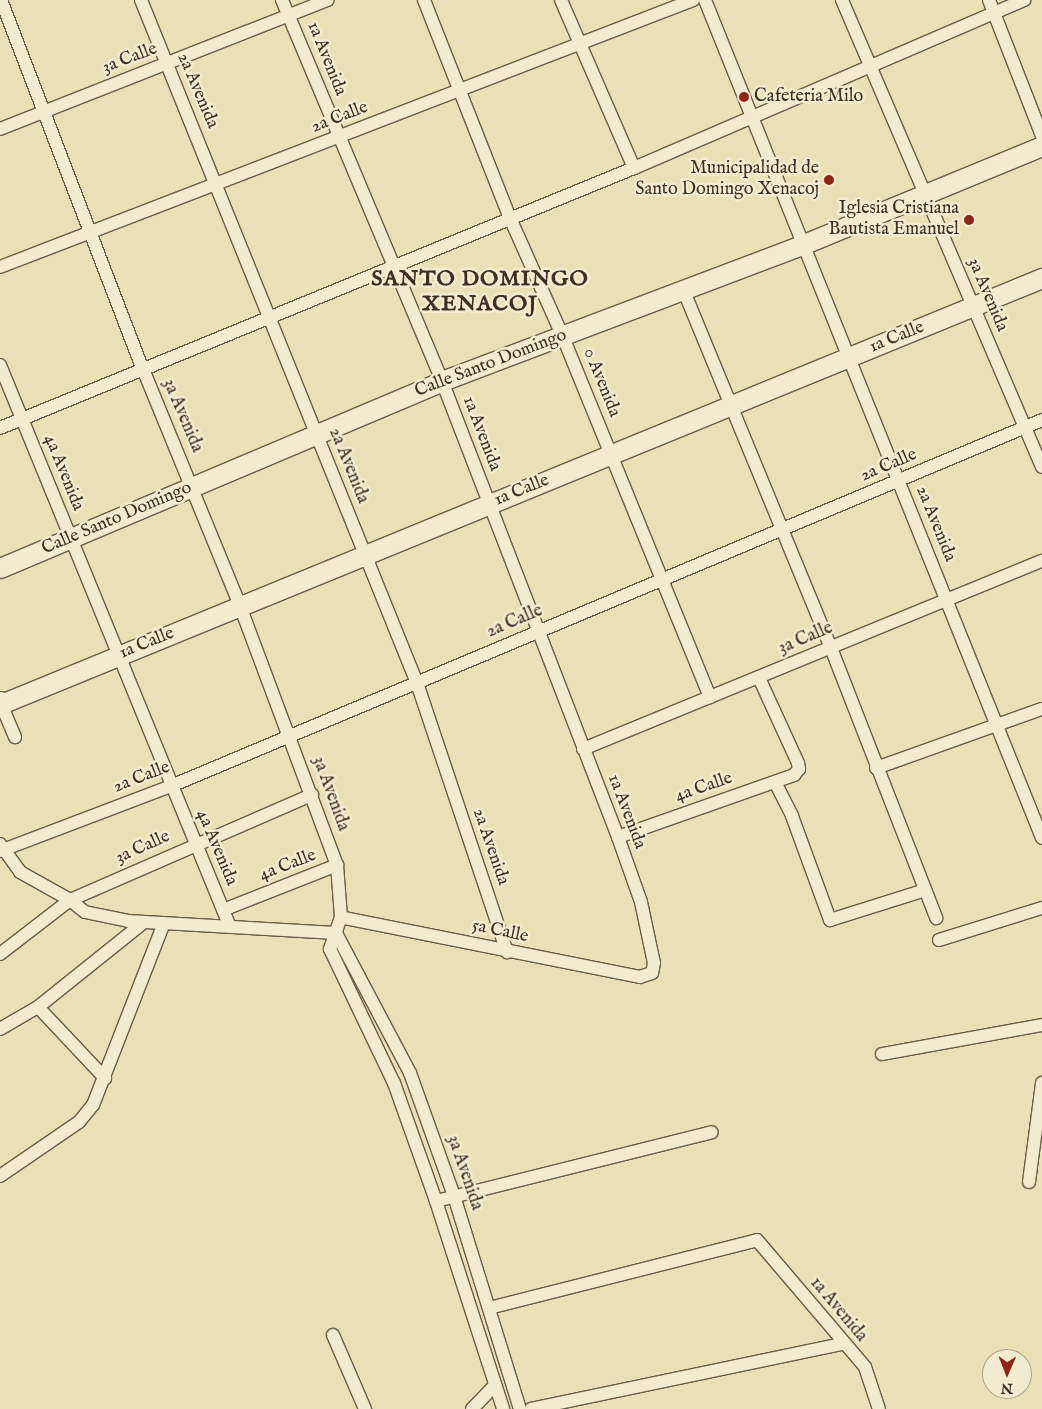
<!DOCTYPE html>
<html>
<head>
<meta charset="utf-8">
<style>
  body { margin:0 }
  #map { position:relative; width:1042px; height:1409px; overflow:hidden; background:#ebe0b5; font-family:"IM FELL English",serif }
  div>[style] { position:absolute }
  .roads { filter:drop-shadow(1px 0 #695b49) drop-shadow(-1px 0 #695b49) drop-shadow(0 1px #695b49) drop-shadow(0 -1px #695b49) }
  .street>* { height:12px; margin:-6px; padding:0 6px; transform-origin:6px; border-radius:6px; background:#f2ebcf }
  .secondary>* { height:19px; margin:-9.5px; padding:0 9.5px; transform-origin:9.5px; border-radius:9.5px; background:#f2ebcf }
  .dots>* { width:14px; height:14px; translate:-50% -50%; box-sizing:border-box; border:2px solid #f2ebcf; border-radius:50% }
  span { translate:-50% -50%; white-space:nowrap; text-align:center; line-height:1.15; -webkit-text-stroke:5px #f2ebcf; paint-order:stroke }
  .street-label { font-size:18px; color:#3e2f25 }
  .poi-label { font-size:18px; color:#3e2f25 }
  .left { translate:0 -50%; text-align:left }
  .right { translate:-100% -50%; text-align:right }
  .district-label { font-size:22px; color:#3e2f25; font-weight:700; letter-spacing:1px }
  .north { position:absolute; left:982px; top:1349px; width:50px; height:50px; box-sizing:border-box; background:#f2ebcf; border:1px solid #aaa08b; border-radius:50%; rotate:181deg; font-size:14px; font-weight:700; line-height:20px; text-align:center; color:#3e2f25 }
  .north::after { content:''; display:block; margin:auto; width:18px; height:22px; background:#8f2418; clip-path:polygon(50% 0,100% 100%,50% 72%,0 100%) }
</style>
</head>
<body>
<div id="map">
  <div class="roads">
    <div class="street">
      <i style="left:1px;top:0;width:395px;rotate:69deg"></i>
      <i style="left:143px;top:369px;width:256px;rotate:67.7deg"></i>
      <i style="left:240px;top:606px;width:277px;rotate:69.5deg"></i>
      <i style="left:337px;top:865px;width:52px;rotate:85.6deg"></i>
      <i style="left:341px;top:917px;width:34px;rotate:109deg"></i>
      <i style="left:330px;top:949px;width:148px;rotate:64.5deg"></i>
      <i style="left:394px;top:1083px;width:125px;rotate:70.4deg"></i>
      <i style="left:436px;top:1201px;width:219px;rotate:72.1deg"></i>
      <i style="left:141px;top:0;width:737px;rotate:68deg"></i>
      <i style="left:417px;top:683px;width:284px;rotate:71.5deg"></i>
      <i style="left:282px;top:0;width:413px;rotate:67.2deg"></i>
      <i style="left:442px;top:381px;width:489px;rotate:68.9deg"></i>
      <i style="left:618px;top:837px;width:69px;rotate:70.5deg"></i>
      <i style="left:641px;top:902px;width:62px;rotate:78deg"></i>
      <i style="left:654px;top:963px;width:10px;rotate:101deg"></i>
      <i style="left:652px;top:973px;width:13px;rotate:162deg"></i>
      <i style="left:640px;top:977px;width:305px;rotate:-168.7deg"></i>
      <i style="left:424px;top:0;width:234px;rotate:68.5deg"></i>
      <i style="left:510px;top:218px;width:130px;rotate:66deg"></i>
      <i style="left:563px;top:337px;width:389px;rotate:67.8deg"></i>
      <i style="left:561px;top:0;width:183px;rotate:66.5deg"></i>
      <i style="left:705px;top:0;width:903px;rotate:68.09deg"></i>
      <i style="left:842px;top:0;width:508px;rotate:66.82deg"></i>
      <i style="left:989px;top:0;width:146px;rotate:68.7deg"></i>
      <i style="left:0;top:129px;width:352px;rotate:-21.5deg"></i>
      <i style="left:0;top:267px;width:743px;rotate:-21.07deg"></i>
      <i style="left:683px;top:289px;width:388px;rotate:67.6deg"></i>
      <i style="left:831px;top:648px;width:290px;rotate:68.7deg"></i>
      <i style="left:0;top:365px;width:607px;rotate:67.74deg"></i>
      <i style="left:0;top:428px;width:685px;rotate:-22.3deg"></i>
      <i style="left:634px;top:168px;width:425px;rotate:-23.3deg"></i>
      <i style="left:1px;top:704px;width:36px;rotate:67deg"></i>
      <i style="left:583px;top:749px;width:496px;rotate:-22.3deg"></i>
      <i style="left:876px;top:768px;width:176px;rotate:-19.6deg"></i>
      <i style="left:775px;top:782px;width:38px;rotate:63deg"></i>
      <i style="left:792px;top:816px;width:111px;rotate:69.9deg"></i>
      <i style="left:830px;top:920px;width:100px;rotate:-17.5deg"></i>
      <i style="left:618px;top:837px;width:187px;rotate:-19.4deg"></i>
      <i style="left:794px;top:775px;width:8px;rotate:-50deg"></i>
      <i style="left:799px;top:769px;width:6px;rotate:-99deg"></i>
      <i style="left:798px;top:763px;width:94px;rotate:-114.6deg"></i>
      <i style="left:0;top:844px;width:34px;rotate:54deg"></i>
      <i style="left:20px;top:872px;width:57px;rotate:29.2deg"></i>
      <i style="left:70px;top:900px;width:19px;rotate:39deg"></i>
      <i style="left:85px;top:912px;width:44px;rotate:11.8deg"></i>
      <i style="left:128px;top:921px;width:208px;rotate:3.3deg"></i>
      <i style="left:0;top:851px;width:183px;rotate:-20.8deg"></i>
      <i style="left:171px;top:786px;width:945px;rotate:-22.79deg"></i>
      <i style="left:223px;top:910px;width:123px;rotate:-21.5deg"></i>
      <i style="left:336px;top:933px;width:158px;rotate:62.1deg"></i>
      <i style="left:410px;top:1073px;width:131px;rotate:70.3deg"></i>
      <i style="left:454px;top:1196px;width:223px;rotate:72.8deg"></i>
      <i style="left:939px;top:940px;width:108px;rotate:-17.3deg"></i>
      <i style="left:0;top:954px;width:88px;rotate:-37.6deg"></i>
      <i style="left:70px;top:900px;width:264px;rotate:-23.5deg"></i>
      <i style="left:38px;top:1007px;width:98px;rotate:46.7deg"></i>
      <i style="left:0;top:1029px;width:44px;rotate:-30.1deg"></i>
      <i style="left:38px;top:1007px;width:136px;rotate:-38.7deg"></i>
      <i style="left:882px;top:1054px;width:163px;rotate:-10.3deg"></i>
      <i style="left:0;top:1176px;width:96px;rotate:-34.4deg"></i>
      <i style="left:79px;top:1122px;width:22px;rotate:-51deg"></i>
      <i style="left:93px;top:1105px;width:195px;rotate:-68.7deg"></i>
      <i style="left:1029px;top:1182px;width:100px;rotate:-82.5deg"></i>
      <i style="left:436px;top:1201px;width:284px;rotate:-14deg"></i>
      <i style="left:489px;top:1308px;width:276px;rotate:-14.2deg"></i>
      <i style="left:757px;top:1240px;width:167px;rotate:49.6deg"></i>
      <i style="left:865px;top:1367px;width:44px;rotate:71.6deg"></i>
      <i style="left:333px;top:1335px;width:81px;rotate:66.6deg"></i>
      <i style="left:472px;top:1409px;width:33px;rotate:-46deg"></i>
      <i style="left:531px;top:1409px;width:318px;rotate:-11.8deg"></i>
    </div>
    <div class="secondary">
      <i style="left:0;top:568px;width:480px;rotate:-22.9deg"></i>
      <i style="left:442px;top:381px;width:387px;rotate:-20.7deg"></i>
      <i style="left:804px;top:244px;width:257px;rotate:-22.4deg"></i>
      <i style="left:0;top:701px;width:3px;rotate:72deg"></i>
      <i style="left:1px;top:704px;width:1125px;rotate:-22.26deg"></i>
    </div>
  </div>
  <div class="dots">
    <i style="left:744px;top:97px;background:#8f2418"></i>
    <i style="left:829px;top:180px;background:#8f2418"></i>
    <i style="left:969px;top:220px;background:#8f2418"></i>
  </div>
  <div class="street-label">
    <span style="left:130px;top:59px;rotate:-21deg">3a Calle</span>
    <span style="left:326px;top:59px;rotate:68deg">1a Avenida</span>
    <span style="left:197px;top:91px;rotate:67deg">2a Avenida</span>
    <span style="left:340px;top:118px;rotate:-21deg">2a Calle</span>
    <span style="left:987px;top:295px;rotate:67deg">3a Avenida</span>
    <span style="left:897px;top:338px;rotate:-22deg">1a Calle</span>
    <span style="left:491px;top:364px;rotate:-21deg">Calle Santo Domingo</span>
    <span style="left:601px;top:383px;rotate:68deg">0 Avenida</span>
    <span style="left:182px;top:416px;rotate:67deg">3a Avenida</span>
    <span style="left:481px;top:434px;rotate:69deg">1a Avenida</span>
    <span style="left:348px;top:466px;rotate:68deg">2a Avenida</span>
    <span style="left:889px;top:466px;rotate:-23deg">2a Calle</span>
    <span style="left:63px;top:473px;rotate:68deg">4a Avenida</span>
    <span style="left:522px;top:491px;rotate:-22deg">1a Calle</span>
    <span style="left:117px;top:519px;rotate:-23deg">Calle Santo Domingo</span>
    <span style="left:935px;top:524px;rotate:68deg">2a Avenida</span>
    <span style="left:515px;top:622px;rotate:-23deg">2a Calle</span>
    <span style="left:806px;top:639px;rotate:-23deg">3a Calle</span>
    <span style="left:147px;top:644px;rotate:-22deg">1a Calle</span>
    <span style="left:142px;top:778px;rotate:-21deg">2a Calle</span>
    <span style="left:704px;top:788px;rotate:-19deg">4a Calle</span>
    <span style="left:330px;top:794px;rotate:70deg">3a Avenida</span>
    <span style="left:626px;top:812px;rotate:69deg">1a Avenida</span>
    <span style="left:490px;top:847px;rotate:71deg">2a Avenida</span>
    <span style="left:143px;top:848px;rotate:-24deg">3a Calle</span>
    <span style="left:216px;top:848px;rotate:67deg">4a Avenida</span>
    <span style="left:288px;top:866px;rotate:-21deg">4a Calle</span>
    <span style="left:500px;top:932px;rotate:12deg">5a Calle</span>
    <span style="left:464px;top:1173px;rotate:71deg">3a Avenida</span>
    <span style="left:838px;top:1310px;rotate:50deg">1a Avenida</span>
  </div>
  <div class="poi-label">
    <span class="left" style="left:754px;top:97px">Cafeteria Milo</span>
    <span class="right" style="left:819px;top:180px">Municipalidad de<br>Santo Domingo Xenacoj</span>
    <span class="right" style="left:959px;top:220px">Iglesia Cristiana<br>Bautista Emanuel</span>
  </div>
  <div class="district-label">
    <span style="left:480px;top:292px">SANTO DOMINGO<br>XENACOJ</span>
  </div>
  <div class="north">N</div>
</div>
</body>
</html>
